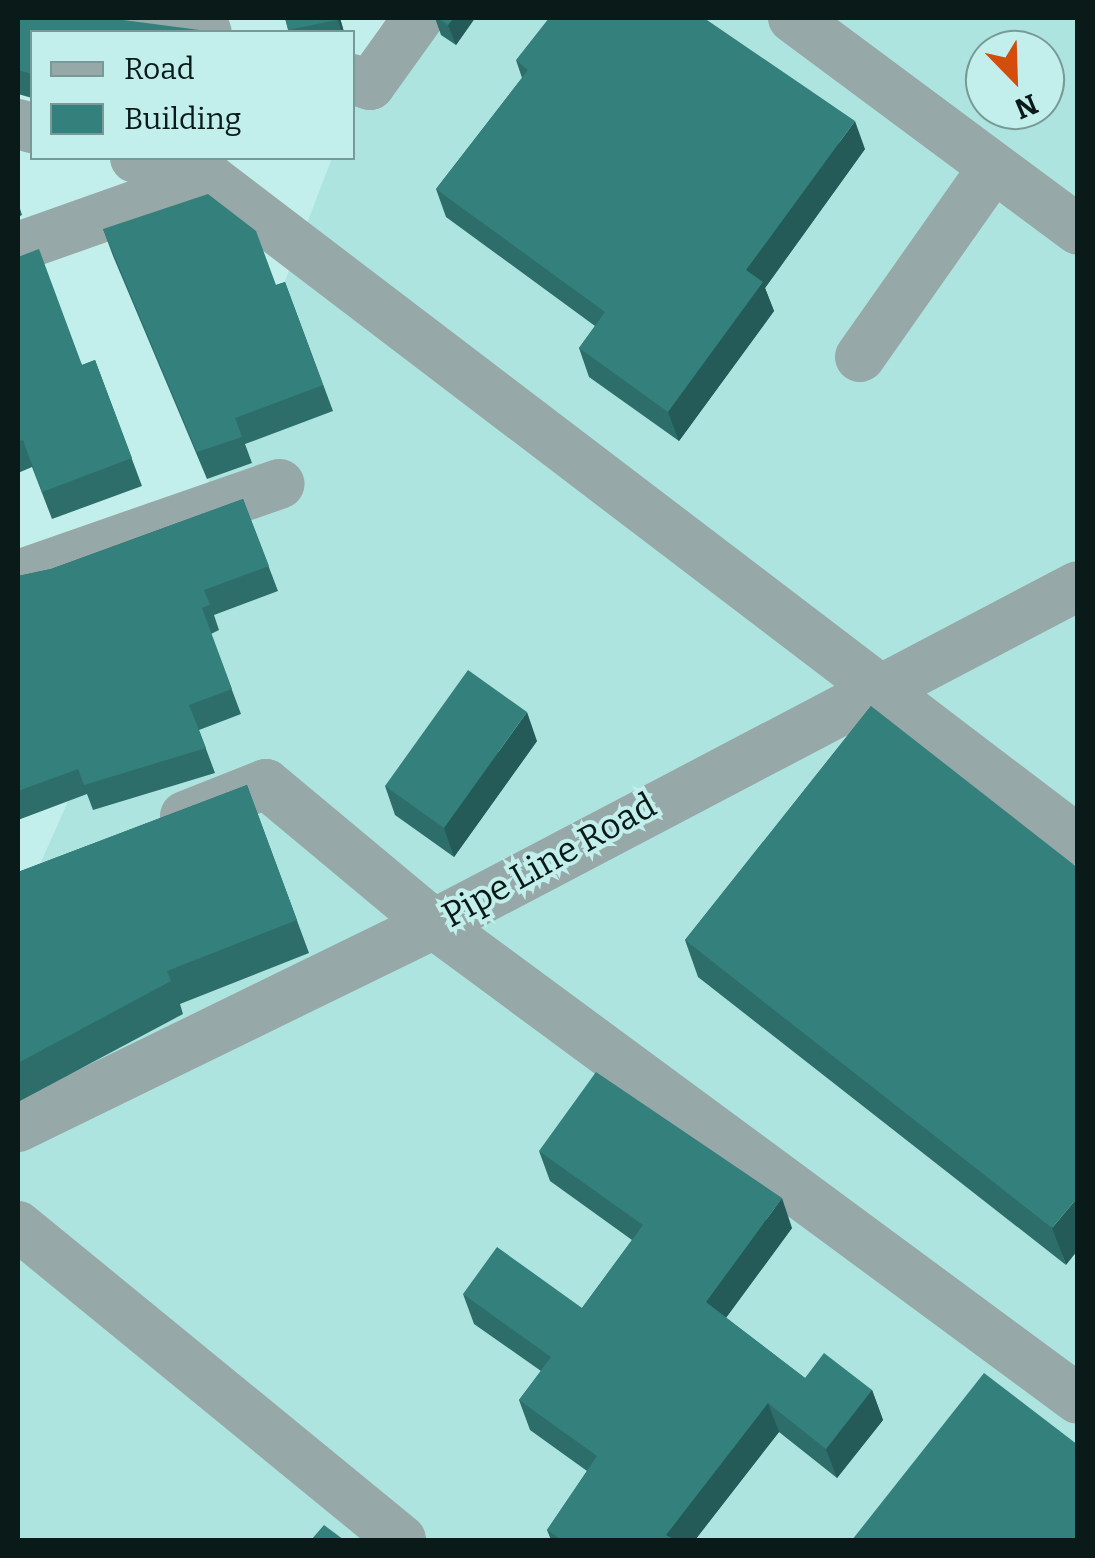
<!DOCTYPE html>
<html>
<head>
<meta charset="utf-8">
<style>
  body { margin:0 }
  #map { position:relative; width:1095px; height:1558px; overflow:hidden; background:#c2efeb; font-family:Bitter,serif }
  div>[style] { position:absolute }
  .built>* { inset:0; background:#aee4e0 }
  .minor>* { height:50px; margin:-25px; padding:0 25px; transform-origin:25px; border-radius:25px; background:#96a8a7 }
  .wall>* { inset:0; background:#2d6e6b }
  .shaded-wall>* { inset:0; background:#245a57 }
  .building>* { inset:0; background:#34807c }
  span { translate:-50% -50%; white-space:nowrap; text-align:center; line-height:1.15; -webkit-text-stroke:8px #c2efeb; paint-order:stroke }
  .street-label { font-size:35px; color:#091a19 }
  .frame { position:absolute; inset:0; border:20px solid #091a19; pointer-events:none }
  .legend { position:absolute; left:30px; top:30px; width:325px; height:130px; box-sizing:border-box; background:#c2efeb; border:2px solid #789a97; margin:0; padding:12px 18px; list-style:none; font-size:30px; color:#091a19 }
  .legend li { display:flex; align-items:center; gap:20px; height:50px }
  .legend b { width:50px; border:2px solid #789a97 }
  .north { position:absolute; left:965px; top:30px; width:100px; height:100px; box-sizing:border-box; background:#c2efeb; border:2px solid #789a97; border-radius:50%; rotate:157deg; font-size:28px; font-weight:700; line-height:40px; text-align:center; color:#091a19 }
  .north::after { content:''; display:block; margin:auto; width:35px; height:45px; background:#d34d0c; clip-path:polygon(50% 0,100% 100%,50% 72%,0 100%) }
</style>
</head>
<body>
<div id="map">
  <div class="built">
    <i style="clip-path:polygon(evenodd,386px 18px,1077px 18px,1077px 1540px,18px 1540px,18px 914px,199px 506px,332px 158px,352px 158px,353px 105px,386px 18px,985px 50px,1045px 50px,1045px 110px,985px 110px,985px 50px)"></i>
  </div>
  <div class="minor">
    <i style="left:139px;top:18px;width:69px;rotate:11.6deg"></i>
    <i style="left:793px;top:18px;width:355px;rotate:36.6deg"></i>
    <i style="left:352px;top:79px;width:19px;rotate:18deg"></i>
    <i style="left:370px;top:85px;width:82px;rotate:-54.4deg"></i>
    <i style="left:18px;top:124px;width:15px;rotate:16deg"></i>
    <i style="left:135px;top:158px;width:78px;rotate:15.6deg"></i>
    <i style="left:210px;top:179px;width:1091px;rotate:37.29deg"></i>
    <i style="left:18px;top:247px;width:204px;rotate:-19.5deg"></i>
    <i style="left:860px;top:357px;width:231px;rotate:-54.9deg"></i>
    <i style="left:18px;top:575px;width:277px;rotate:-19.2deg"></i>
    <i style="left:185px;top:816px;width:87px;rotate:-21.6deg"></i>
    <i style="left:266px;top:784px;width:219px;rotate:39.8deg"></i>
    <i style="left:434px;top:924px;width:800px;rotate:36.41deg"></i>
    <i style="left:18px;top:1127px;width:463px;rotate:-26deg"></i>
    <i style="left:434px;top:924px;width:727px;rotate:-27.69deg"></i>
    <i style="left:18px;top:1226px;width:495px;rotate:39.3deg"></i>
  </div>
  <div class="wall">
    <i style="clip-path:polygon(18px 18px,32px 32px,32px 98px,18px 94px)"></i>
    <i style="clip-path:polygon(285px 18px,340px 18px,344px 32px,289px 32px)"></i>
    <i style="clip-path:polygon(435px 18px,475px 18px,456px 45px,441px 35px)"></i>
    <i style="clip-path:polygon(516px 60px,865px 149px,765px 288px,774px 311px,679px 441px,589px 377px,579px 348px,595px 326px,446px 217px,436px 189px,522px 78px)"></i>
    <i style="clip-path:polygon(18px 202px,22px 215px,18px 217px)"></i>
    <i style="clip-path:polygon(103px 229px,276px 285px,285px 282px,333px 411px,245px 444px,252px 463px,207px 479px,113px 256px)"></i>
    <i style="clip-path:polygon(18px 257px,82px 365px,95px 360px,142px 486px,52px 519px,32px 467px,18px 473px)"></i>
    <i style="clip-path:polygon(243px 499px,278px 591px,214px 615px,219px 630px,211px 634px,241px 714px,199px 730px,215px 773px,93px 810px,87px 794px,18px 820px,18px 576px,51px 569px)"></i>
    <i style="clip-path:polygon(871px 706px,1066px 1265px,698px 977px,685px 940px)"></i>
    <i style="clip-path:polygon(537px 741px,454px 857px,395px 815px,385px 786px)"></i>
    <i style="clip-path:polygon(247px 785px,309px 953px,180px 1004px,183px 1014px,18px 1102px,18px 872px)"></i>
    <i style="clip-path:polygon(539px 1151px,792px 1228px,726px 1318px,805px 1378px,872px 1390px,883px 1420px,837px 1478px,779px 1432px,695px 1540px,551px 1540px,547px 1530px,587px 1471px,530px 1430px,519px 1400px,541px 1371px,474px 1324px,463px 1294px,582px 1308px,632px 1240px,550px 1181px)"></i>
  </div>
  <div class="shaded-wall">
    <i style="clip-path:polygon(337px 18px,340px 18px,344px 32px,342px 32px)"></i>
    <i style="clip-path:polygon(454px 18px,475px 18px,456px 45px,448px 25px)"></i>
    <i style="clip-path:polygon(855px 121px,865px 149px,765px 288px,774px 311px,679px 441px,668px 412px,746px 270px)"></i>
    <i style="clip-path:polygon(527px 712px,537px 741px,454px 857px,444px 828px)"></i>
    <i style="clip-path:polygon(1078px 1197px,1078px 1250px,1066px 1265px,1052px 1228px)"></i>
    <i style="clip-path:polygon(782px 1198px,792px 1228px,716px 1331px,706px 1302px)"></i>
    <i style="clip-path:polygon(872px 1390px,883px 1420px,837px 1478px,826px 1449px)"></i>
    <i style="clip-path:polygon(768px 1403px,779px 1432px,695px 1540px,668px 1540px,666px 1535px)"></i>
  </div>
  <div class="building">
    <i style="clip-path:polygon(18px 18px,120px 18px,123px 20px,215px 32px,32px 32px,32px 74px,18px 70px)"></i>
    <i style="clip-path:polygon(285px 18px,337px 18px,337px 20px,288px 30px)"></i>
    <i style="clip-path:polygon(438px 18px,454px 18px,448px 25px)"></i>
    <i style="clip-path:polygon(549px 18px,704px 18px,855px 121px,746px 270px,763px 282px,668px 412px,579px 348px,605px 312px,436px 189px,528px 70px,516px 60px)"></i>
    <i style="clip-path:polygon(208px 194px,256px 231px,276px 285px,285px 282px,323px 385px,235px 418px,242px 437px,197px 452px,103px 229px)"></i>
    <i style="clip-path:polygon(39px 249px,82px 365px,95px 360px,132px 458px,42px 492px,23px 440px,18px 442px,18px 257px)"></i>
    <i style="clip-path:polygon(243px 499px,269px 566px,204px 590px,210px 605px,202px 608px,232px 689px,189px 705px,206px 748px,84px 785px,78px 769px,18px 791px,18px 576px,51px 569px)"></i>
    <i style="clip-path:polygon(468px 670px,527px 712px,444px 828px,385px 786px)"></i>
    <i style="clip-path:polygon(871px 706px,1078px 868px,1078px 1197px,1052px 1228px,685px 940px)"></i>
    <i style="clip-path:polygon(247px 785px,297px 920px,167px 971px,171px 981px,18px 1063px,18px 872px)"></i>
    <i style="clip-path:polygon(596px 1072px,782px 1198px,706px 1302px,805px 1378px,824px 1353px,872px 1390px,826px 1449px,768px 1403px,666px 1535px,675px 1540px,562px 1540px,547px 1530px,597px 1456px,519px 1400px,551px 1357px,463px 1294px,497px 1247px,582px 1308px,643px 1225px,539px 1151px)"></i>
    <i style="clip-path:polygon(984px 1373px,1078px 1445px,1078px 1540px,852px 1540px)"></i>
    <i style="clip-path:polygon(324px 1525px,344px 1540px,311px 1540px)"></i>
  </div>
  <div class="street-label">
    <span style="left:549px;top:860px;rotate:-29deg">Pipe Line Road</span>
  </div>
  <div class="frame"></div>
  <ul class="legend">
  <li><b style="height:12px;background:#96a8a7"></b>Road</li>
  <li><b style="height:28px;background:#34807c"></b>Building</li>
  </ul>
  <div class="north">N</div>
</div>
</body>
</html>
